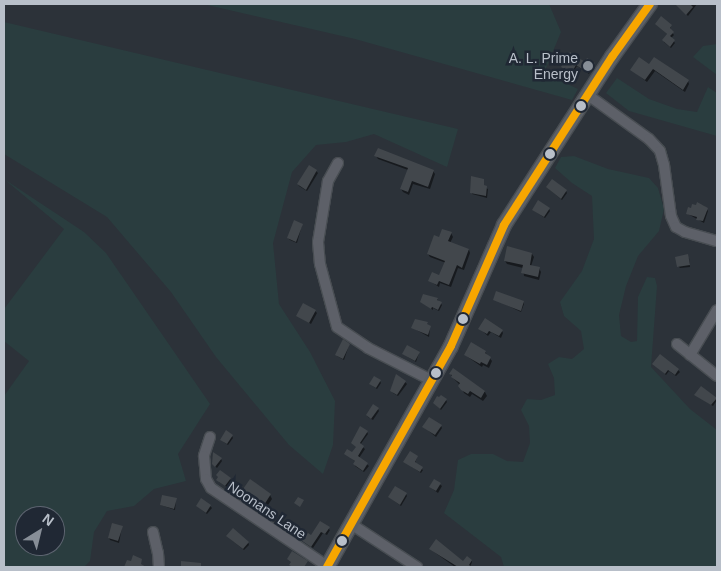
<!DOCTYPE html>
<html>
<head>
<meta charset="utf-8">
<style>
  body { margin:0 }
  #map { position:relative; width:721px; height:571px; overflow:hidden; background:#2c3239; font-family:Helvetica,sans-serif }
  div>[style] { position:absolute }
  .green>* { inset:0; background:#2a3d3f }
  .shadow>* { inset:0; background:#0007 }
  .building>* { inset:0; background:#42474c }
  .roads { filter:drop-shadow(1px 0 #484d52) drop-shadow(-1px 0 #484d52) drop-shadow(0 1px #484d52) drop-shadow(0 -1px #484d52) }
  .minor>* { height:10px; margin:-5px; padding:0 5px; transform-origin:5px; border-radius:5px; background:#5d6068 }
  .secondary>* { height:14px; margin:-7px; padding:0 7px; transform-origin:7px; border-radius:7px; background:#5b5f65 }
  .bus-1>* { height:8px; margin:-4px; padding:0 4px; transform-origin:4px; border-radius:4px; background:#f7a600 }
  .dots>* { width:14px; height:14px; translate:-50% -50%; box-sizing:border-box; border:2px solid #202834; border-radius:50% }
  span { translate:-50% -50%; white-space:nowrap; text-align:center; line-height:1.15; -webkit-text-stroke:5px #202834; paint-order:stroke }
  .poi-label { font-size:14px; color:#b8bfc9 }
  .right { translate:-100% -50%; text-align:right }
  .street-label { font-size:14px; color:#b8bfc9 }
  .frame { position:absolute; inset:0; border:5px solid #b8bfc9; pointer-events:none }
  .north { position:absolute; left:15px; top:506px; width:50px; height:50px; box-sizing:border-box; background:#202834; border:1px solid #5d6470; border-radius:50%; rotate:36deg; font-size:14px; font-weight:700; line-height:20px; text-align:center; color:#b8bfc9 }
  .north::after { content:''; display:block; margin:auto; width:18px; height:22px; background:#878e97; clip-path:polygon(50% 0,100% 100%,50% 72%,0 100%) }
</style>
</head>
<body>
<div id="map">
  <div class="green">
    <i style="clip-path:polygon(203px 4px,549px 4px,561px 32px,544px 73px,578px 89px,572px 100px,355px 39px)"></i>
    <i style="clip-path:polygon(4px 22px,458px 129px,447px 167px,374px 134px,346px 142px,316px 145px,292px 172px,273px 243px,279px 304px,310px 352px,335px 401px,333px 445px,323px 474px,289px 445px,216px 357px,171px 292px,107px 217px,4px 154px)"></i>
    <i style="clip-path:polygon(717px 44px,717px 75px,693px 57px,703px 46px)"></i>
    <i style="clip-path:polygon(617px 78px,649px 99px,677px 109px,697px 112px,708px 87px,717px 93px,717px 136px,629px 111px,606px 93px)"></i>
    <i style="clip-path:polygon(574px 156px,608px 169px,649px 178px,658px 188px,664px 209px,659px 231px,638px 256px,626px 286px,619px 315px,621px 336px,631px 342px,637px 341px,638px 297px,647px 277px,655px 278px,657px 286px,651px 367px,690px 409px,717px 430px,717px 567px,504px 567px,501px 557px,444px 513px,454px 490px,458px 460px,471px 454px,493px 454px,507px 461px,523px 462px,530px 443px,529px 426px,521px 410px,527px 399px,541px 400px,555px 395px,554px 378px,548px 364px,559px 357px,572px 359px,584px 349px,581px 331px,564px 316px,560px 302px,582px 271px,594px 239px,592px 196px,572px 183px,555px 168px,561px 157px)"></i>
    <i style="clip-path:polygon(evenodd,4px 179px,84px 232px,106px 253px,210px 404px,178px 454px,186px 481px,154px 489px,134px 506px,107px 511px,94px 532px,90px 561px,84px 567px,4px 567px,4px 396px,29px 361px,4px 341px,4px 309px,64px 229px,4px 179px,25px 516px,55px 516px,55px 546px,25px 546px,25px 516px)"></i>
  </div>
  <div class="shadow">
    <i style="clip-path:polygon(676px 4px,697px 4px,688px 16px)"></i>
    <i style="clip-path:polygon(656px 24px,671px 26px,670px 30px,674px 35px,671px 38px,675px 43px,671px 48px,664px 42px,668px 35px)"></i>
    <i style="clip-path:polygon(571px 54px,585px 64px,594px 64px,589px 74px,577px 66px,572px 74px,563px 69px)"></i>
    <i style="clip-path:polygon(649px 65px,688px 81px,689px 84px,685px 92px,655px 71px,647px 82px,632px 70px)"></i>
    <i style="clip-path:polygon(376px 156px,433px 171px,435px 174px,430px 189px,413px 184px,409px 195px,403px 192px,401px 189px,408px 170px,378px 159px)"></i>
    <i style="clip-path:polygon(316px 171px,318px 173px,307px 191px,299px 186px,298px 184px)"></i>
    <i style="clip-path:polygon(473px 177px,484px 180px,484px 187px,488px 189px,487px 198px,472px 194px)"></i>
    <i style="clip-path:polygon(549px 189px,566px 191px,567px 193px,562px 200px)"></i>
    <i style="clip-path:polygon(698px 204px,704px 206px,708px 211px,704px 223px,688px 214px)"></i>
    <i style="clip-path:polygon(549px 209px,550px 211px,545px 218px,533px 210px)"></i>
    <i style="clip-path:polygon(302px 225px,297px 243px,290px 240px,288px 238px)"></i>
    <i style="clip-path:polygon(451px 233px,453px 237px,450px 243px,469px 250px,470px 253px,464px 270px,458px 268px,451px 287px,440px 283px,439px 287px,430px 281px,440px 277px,446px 263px,430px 257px,428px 254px,439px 239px)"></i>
    <i style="clip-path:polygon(532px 254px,534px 257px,531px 266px,539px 268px,541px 272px,539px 280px,524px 276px,523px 268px,507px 264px,505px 261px)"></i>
    <i style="clip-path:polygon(689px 258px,690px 267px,680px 268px,678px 266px)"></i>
    <i style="clip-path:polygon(437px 299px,442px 305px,439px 311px,433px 308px,433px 310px,421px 302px)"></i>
    <i style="clip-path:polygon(494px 299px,523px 302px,524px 304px,521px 312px)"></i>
    <i style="clip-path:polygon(315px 311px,317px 313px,311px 324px,298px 316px)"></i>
    <i style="clip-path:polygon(430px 327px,429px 337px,413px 328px)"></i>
    <i style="clip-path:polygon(480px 329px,502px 331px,503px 333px,501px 338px,491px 332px,488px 336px)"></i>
    <i style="clip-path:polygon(349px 345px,344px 360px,337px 356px,337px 355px)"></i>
    <i style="clip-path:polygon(485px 352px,492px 361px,489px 368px,483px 365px,482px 367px,465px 355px)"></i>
    <i style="clip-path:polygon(419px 353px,416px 362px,403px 354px)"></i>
    <i style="clip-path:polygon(654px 364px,678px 370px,680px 372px,676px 376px,669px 371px,666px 375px)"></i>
    <i style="clip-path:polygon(453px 370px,485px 392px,487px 396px,483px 401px,472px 394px,470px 397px,464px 393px,460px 385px,452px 377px,451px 374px)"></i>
    <i style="clip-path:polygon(380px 381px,381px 383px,377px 389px,370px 384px)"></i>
    <i style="clip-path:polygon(405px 382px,407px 384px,398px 396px,393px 393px,392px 391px)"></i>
    <i style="clip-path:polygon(696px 395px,716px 398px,717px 400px,713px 406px)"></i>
    <i style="clip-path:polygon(446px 400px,447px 402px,441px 410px,434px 403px)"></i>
    <i style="clip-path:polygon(378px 409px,379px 411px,373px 420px,368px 417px,367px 415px)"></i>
    <i style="clip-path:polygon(441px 426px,442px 428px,436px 437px,424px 427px)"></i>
    <i style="clip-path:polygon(367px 432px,368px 434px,360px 445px,365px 449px,359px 458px,369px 466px,364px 472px,355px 466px,356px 462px,346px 454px,352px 454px,357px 447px,352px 443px)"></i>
    <i style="clip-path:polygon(232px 436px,233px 438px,228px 445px,221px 440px)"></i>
    <i style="clip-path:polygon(417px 457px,415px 464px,423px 470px,421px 473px,405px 462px)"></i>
    <i style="clip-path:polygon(221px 459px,222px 461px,217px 468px,213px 464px)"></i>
    <i style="clip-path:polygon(230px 479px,231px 481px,227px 487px,219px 482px)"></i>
    <i style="clip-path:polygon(434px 480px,442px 486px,438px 493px,430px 487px)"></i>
    <i style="clip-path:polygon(250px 481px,270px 495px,272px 499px,266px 508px,244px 495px,242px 492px)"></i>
    <i style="clip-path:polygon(406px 494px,407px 496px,401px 506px,389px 497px)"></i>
    <i style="clip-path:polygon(176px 499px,175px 510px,161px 505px)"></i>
    <i style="clip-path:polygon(197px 506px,210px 506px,212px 508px,207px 514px)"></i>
    <i style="clip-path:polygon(320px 523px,330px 530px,327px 535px,323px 533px,313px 548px,303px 540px,312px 537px)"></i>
    <i style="clip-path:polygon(122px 527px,119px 543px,110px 540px,109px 538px)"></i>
    <i style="clip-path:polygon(229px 538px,248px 542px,249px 545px,244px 550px)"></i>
    <i style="clip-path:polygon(430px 549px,464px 563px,471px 560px,472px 562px,470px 567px,455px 567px)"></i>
  </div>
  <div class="building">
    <i style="clip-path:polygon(675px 4px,690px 4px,693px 7px,686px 15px)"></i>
    <i style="clip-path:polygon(661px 16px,672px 25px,670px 28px,674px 32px,670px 36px,675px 40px,670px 47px,662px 40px,667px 34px,655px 24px)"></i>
    <i style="clip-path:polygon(570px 52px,585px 62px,587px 58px,595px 63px,588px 73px,576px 65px,571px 74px,561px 67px)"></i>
    <i style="clip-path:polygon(639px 57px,649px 64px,654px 57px,689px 80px,683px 90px,653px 69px,645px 80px,630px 70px)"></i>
    <i style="clip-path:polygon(378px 148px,434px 170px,428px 187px,412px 181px,408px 192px,400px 189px,408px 168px,374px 156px)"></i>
    <i style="clip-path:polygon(309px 165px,317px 170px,306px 190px,297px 184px)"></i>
    <i style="clip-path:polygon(471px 176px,484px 179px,484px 185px,487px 186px,486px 196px,470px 193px)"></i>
    <i style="clip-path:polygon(552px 179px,567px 190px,561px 199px,546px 187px)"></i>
    <i style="clip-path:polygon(538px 200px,550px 208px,544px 217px,532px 210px)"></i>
    <i style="clip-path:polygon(697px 202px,708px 208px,703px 221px,696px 220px,697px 217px,686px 214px,688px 207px,691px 208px,692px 204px,696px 205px)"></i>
    <i style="clip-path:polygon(294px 220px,303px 224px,296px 242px,287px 238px)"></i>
    <i style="clip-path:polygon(442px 229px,452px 232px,448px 241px,469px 249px,462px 268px,457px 265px,449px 285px,439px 281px,437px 285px,428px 281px,432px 272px,439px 275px,445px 261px,427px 254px,434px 235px,439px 237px)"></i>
    <i style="clip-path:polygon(507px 246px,532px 253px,530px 265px,540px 267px,538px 277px,521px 273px,523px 265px,504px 261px)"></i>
    <i style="clip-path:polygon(688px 254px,690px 265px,677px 267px,675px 257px)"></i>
    <i style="clip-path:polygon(496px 291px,524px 301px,521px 311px,493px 300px)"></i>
    <i style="clip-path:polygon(423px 294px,438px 298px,437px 300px,442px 302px,438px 310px,432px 307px,431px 309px,420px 302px)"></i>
    <i style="clip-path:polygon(303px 303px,316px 310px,309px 323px,296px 316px)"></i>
    <i style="clip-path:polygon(485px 318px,503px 330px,499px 336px,489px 331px,487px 334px,478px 329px)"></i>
    <i style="clip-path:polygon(415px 319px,428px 322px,427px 324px,431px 326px,428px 335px,411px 328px)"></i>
    <i style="clip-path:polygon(343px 339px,350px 344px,343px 359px,335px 355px)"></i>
    <i style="clip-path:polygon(471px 342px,486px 351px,485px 353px,491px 357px,487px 365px,481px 362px,480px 364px,464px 355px)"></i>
    <i style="clip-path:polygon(407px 345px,420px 352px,415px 361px,402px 354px)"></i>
    <i style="clip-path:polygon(660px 354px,679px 369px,675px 375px,668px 370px,665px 374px,652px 364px)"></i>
    <i style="clip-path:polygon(453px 368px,485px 391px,481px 398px,470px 391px,468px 394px,461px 390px,458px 386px,460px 383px,451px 377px,452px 375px,449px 374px)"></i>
    <i style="clip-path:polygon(396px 374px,406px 381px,397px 395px,390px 391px)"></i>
    <i style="clip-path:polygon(374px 376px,381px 380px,376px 388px,369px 384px)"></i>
    <i style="clip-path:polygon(701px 386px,717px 398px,711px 405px,694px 395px)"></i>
    <i style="clip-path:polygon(441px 395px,447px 399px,440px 409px,433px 403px,437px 396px,439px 397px)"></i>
    <i style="clip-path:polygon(373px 404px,379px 408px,371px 419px,366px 415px)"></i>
    <i style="clip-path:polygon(429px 417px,442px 425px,435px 435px,422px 427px)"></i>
    <i style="clip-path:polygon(360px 426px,368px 431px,360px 443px,364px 446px,358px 456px,368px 463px,363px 471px,353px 464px,355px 461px,344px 454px,347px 449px,352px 452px,356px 447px,351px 443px)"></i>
    <i style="clip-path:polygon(226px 430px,233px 435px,227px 444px,220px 440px)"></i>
    <i style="clip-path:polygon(410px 451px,418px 456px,415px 462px,423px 467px,420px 472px,403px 462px)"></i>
    <i style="clip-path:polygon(213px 452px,222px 458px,215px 467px,212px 464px)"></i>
    <i style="clip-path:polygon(220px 470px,231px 478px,225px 486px,216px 480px,218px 477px,216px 475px)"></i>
    <i style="clip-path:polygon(250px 479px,271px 494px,264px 505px,241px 492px)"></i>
    <i style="clip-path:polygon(434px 479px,441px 483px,436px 491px,429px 487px)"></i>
    <i style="clip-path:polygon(395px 486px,407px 493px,400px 505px,388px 497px)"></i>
    <i style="clip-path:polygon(162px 495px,177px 498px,174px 509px,160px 505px)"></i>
    <i style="clip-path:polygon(298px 497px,304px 500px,300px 507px,294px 503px)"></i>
    <i style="clip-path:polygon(201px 498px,211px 505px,206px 513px,196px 506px)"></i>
    <i style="clip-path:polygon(320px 521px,330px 527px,325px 534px,321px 532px,311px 547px,301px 540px,308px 533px,311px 535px)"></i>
    <i style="clip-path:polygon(112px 523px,123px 526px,118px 541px,108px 538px)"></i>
    <i style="clip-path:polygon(233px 528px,249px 542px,243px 549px,226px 536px)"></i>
    <i style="clip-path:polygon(436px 539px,463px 561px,467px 556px,472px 560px,469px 565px,472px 567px,458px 567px,429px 549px)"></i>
    <i style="clip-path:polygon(292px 551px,308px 561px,304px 567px,293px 567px,289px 565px,291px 562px,287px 559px)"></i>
    <i style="clip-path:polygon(133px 555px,142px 559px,141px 564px,146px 567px,124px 567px,127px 560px,131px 561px)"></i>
    <i style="clip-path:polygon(181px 561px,201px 563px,201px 567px,181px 567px)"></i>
  </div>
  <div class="roads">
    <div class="minor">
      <i style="left:588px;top:95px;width:75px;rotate:35.8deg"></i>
      <i style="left:649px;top:139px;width:16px;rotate:47deg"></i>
      <i style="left:660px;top:151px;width:15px;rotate:74deg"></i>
      <i style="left:664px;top:165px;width:51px;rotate:82.2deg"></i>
      <i style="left:671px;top:216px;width:12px;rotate:66deg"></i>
      <i style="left:676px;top:227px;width:10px;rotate:29deg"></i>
      <i style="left:685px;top:232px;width:33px;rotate:16deg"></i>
      <i style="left:338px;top:163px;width:21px;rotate:119deg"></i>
      <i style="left:328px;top:181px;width:62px;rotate:99.3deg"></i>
      <i style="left:318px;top:242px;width:22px;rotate:85deg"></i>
      <i style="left:320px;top:264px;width:65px;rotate:74.9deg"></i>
      <i style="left:337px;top:327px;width:37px;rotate:34deg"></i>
      <i style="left:368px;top:348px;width:73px;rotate:26.9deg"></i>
      <i style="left:677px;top:344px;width:51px;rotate:38.7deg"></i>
      <i style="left:690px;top:355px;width:52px;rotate:-59deg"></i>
      <i style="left:210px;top:437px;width:20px;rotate:108deg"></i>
      <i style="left:204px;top:456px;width:23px;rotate:85deg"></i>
      <i style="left:206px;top:479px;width:10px;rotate:61deg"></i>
      <i style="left:211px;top:488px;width:140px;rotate:33.9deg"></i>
      <i style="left:351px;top:524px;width:79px;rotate:33.1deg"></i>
      <i style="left:153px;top:532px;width:22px;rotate:77deg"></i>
      <i style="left:158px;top:553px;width:14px;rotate:86deg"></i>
    </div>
    <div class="secondary">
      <i style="left:327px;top:567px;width:253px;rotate:-60.7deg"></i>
      <i style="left:451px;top:346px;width:132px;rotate:-66.3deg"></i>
      <i style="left:504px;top:225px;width:200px;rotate:-57.3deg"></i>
      <i style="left:612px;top:57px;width:65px;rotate:-54.4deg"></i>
    </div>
  </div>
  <div class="bus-1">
    <i style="left:327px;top:567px;width:253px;rotate:-60.7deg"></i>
    <i style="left:451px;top:346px;width:132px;rotate:-66.3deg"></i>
    <i style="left:504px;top:225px;width:200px;rotate:-57.3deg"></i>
    <i style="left:612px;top:57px;width:65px;rotate:-54.4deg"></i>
  </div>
  <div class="dots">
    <i style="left:588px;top:66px;background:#878e97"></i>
    <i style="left:581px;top:106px;background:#b8bfc9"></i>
    <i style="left:550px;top:154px;background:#b8bfc9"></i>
    <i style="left:463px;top:319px;background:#b8bfc9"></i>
    <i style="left:436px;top:373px;background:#b8bfc9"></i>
    <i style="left:342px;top:541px;background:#b8bfc9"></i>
  </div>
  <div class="poi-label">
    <span class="right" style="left:578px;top:66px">A. L. Prime<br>Energy</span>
  </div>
  <div class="street-label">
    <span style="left:267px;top:510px;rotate:34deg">Noonans Lane</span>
  </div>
  <div class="frame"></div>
  <div class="north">N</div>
</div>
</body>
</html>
